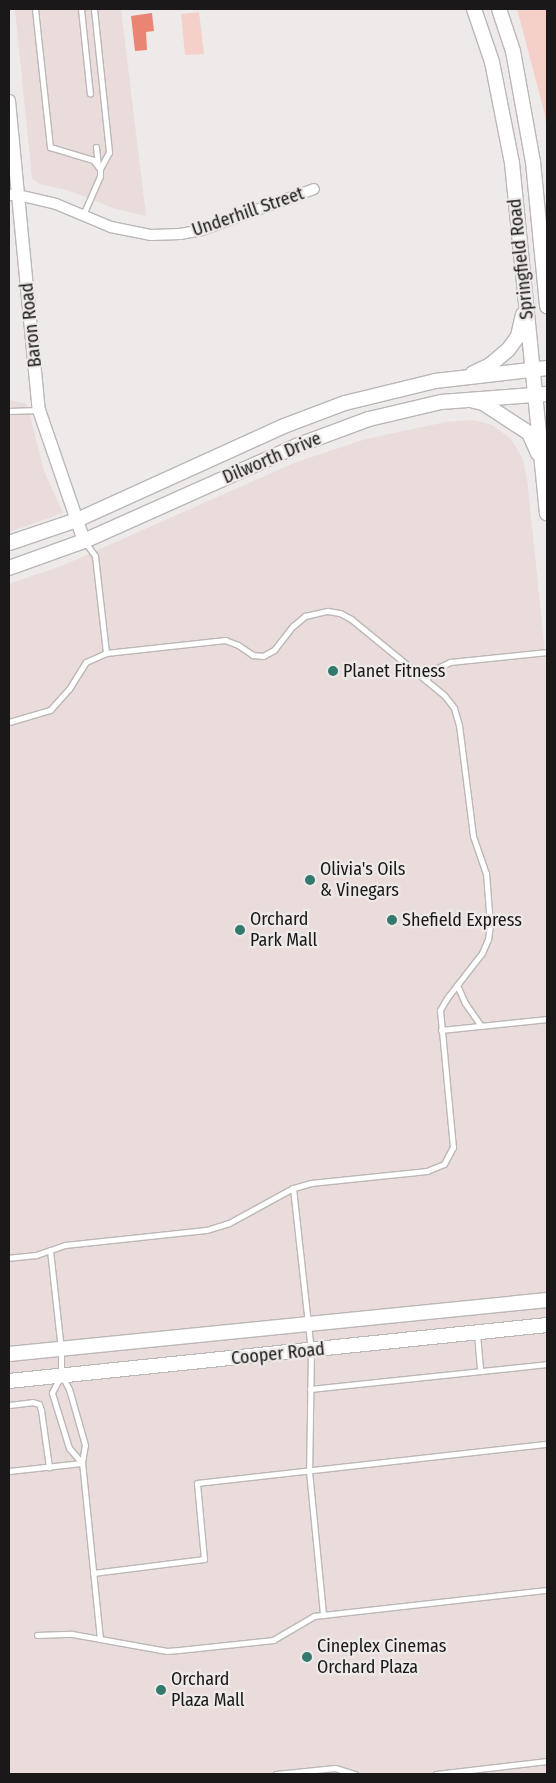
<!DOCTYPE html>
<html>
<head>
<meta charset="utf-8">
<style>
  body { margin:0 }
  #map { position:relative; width:556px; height:1783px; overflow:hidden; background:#eeeae9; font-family:"Fira Sans Condensed",sans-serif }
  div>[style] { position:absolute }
  .built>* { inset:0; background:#e9dcda }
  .green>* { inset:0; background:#f4d0c8 }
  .water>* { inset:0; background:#eb8573 }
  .roads { filter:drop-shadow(1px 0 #bbb7b6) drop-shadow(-1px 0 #bbb7b6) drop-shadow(0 1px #bbb7b6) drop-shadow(0 -1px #bbb7b6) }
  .service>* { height:5px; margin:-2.5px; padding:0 2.5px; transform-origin:2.5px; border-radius:2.5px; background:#fff }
  .minor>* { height:10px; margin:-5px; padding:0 5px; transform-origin:5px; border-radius:5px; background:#fff }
  .tertiary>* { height:12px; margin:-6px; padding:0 6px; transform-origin:6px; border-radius:6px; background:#fff }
  .secondary>* { height:14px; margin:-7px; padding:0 7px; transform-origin:7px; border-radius:7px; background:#fff }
  .dots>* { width:14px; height:14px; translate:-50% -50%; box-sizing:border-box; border:2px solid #eeeae9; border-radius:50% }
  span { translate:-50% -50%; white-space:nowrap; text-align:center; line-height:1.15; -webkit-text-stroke:4.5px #eeeae9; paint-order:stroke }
  .street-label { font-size:18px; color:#1a1818 }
  .poi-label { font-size:18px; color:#1a1818 }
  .left { translate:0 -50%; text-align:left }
  .frame { position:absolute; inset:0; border:10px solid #1a1818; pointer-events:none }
</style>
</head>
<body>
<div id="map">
  <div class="built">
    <i style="clip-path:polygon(15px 9px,121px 9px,146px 216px,116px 209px,67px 190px,40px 184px,32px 178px)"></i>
    <i style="clip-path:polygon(9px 400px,27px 404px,44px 471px,63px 513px,9px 532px)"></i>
    <i style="clip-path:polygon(473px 420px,492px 425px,510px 438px,522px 457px,527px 478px,547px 672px,547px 1774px,9px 1774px,9px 584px,64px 565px,294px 463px,366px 439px,446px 422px)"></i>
  </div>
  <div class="green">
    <i style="clip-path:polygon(517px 9px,547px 9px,547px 135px,545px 115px)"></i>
    <i style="clip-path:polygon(199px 12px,204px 54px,185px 55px,181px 14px)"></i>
  </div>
  <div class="water">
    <i style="clip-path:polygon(152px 13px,154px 31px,146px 32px,147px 50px,135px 51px,131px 16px)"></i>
  </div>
  <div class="roads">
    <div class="service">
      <i style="left:35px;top:9px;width:139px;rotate:83.8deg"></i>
      <i style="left:50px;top:147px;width:45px;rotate:16.8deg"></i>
      <i style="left:93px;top:160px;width:11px;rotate:52deg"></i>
      <i style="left:100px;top:169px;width:7px;rotate:90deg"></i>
      <i style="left:100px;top:176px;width:43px;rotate:113.6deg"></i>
      <i style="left:81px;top:9px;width:85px;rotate:84deg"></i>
      <i style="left:94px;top:9px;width:144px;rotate:84deg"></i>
      <i style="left:109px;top:152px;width:19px;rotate:118deg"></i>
      <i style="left:96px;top:147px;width:19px;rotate:84deg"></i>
      <i style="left:9px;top:411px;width:30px;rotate:-2deg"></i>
      <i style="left:85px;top:542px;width:17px;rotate:54deg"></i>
      <i style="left:95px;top:556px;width:98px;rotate:83.5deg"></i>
      <i style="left:426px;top:680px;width:12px;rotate:-55deg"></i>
      <i style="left:433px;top:670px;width:19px;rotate:-25deg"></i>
      <i style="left:450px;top:662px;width:98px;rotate:-5.9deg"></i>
      <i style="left:9px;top:722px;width:43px;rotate:-16.3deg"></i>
      <i style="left:50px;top:710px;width:28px;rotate:-48deg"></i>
      <i style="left:69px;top:689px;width:32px;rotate:-58deg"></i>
      <i style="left:86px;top:662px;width:22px;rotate:-24deg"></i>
      <i style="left:106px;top:653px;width:120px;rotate:-6.2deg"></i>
      <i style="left:225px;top:640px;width:14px;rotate:21deg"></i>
      <i style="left:238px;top:645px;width:18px;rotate:34deg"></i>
      <i style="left:253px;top:655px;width:10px;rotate:6deg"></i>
      <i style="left:263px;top:656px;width:13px;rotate:-29deg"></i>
      <i style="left:274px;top:650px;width:31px;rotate:-52deg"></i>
      <i style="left:293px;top:626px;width:16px;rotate:-40deg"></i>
      <i style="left:305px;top:616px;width:23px;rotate:-13deg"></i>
      <i style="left:327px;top:611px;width:13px;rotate:9deg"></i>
      <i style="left:340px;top:613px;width:13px;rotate:29deg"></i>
      <i style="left:351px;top:619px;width:120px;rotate:39.3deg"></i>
      <i style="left:444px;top:695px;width:16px;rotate:52deg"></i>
      <i style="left:454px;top:708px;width:18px;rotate:74deg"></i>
      <i style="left:459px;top:725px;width:112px;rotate:82.8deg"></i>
      <i style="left:473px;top:836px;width:39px;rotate:71deg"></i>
      <i style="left:486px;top:873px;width:52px;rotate:85.6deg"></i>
      <i style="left:490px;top:925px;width:14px;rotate:98deg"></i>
      <i style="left:488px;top:939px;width:15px;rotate:113deg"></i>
      <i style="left:482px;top:953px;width:57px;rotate:127.9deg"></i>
      <i style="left:447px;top:998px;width:14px;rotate:120deg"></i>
      <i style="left:440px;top:1010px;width:138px;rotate:84.6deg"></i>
      <i style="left:453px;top:1147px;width:19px;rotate:118deg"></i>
      <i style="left:444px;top:1164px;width:18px;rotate:158deg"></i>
      <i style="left:427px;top:1171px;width:117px;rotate:174.1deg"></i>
      <i style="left:311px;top:1183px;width:19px;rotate:164deg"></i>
      <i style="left:293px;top:1188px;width:73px;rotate:151.3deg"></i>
      <i style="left:229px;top:1223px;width:24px;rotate:163deg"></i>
      <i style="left:206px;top:1230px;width:142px;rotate:173.9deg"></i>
      <i style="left:65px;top:1245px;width:31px;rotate:161deg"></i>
      <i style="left:36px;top:1255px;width:27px;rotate:174deg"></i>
      <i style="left:457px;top:985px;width:20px;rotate:66deg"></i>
      <i style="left:465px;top:1003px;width:28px;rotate:55deg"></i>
      <i style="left:441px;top:1030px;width:107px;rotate:-5.9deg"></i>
      <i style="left:293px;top:1188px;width:163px;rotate:83.7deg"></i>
      <i style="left:311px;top:1350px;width:121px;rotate:90.9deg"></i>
      <i style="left:309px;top:1471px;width:145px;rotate:84.4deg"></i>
      <i style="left:50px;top:1250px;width:100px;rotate:83.7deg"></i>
      <i style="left:61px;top:1349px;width:26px;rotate:90deg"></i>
      <i style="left:61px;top:1375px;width:20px;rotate:117deg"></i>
      <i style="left:52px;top:1393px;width:58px;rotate:72.8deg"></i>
      <i style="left:69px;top:1448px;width:20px;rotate:49deg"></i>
      <i style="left:477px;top:1334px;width:37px;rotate:85deg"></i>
      <i style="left:310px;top:1389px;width:238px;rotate:-6deg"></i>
      <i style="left:9px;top:1405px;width:23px;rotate:-7deg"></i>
      <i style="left:32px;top:1402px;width:7px;rotate:16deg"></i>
      <i style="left:39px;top:1404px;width:6px;rotate:72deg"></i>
      <i style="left:41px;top:1410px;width:58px;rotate:82deg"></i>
      <i style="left:9px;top:1471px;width:73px;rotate:-6.3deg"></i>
      <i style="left:93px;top:1573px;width:112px;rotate:-7.2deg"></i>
      <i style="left:204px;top:1559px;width:76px;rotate:-95.3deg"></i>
      <i style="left:197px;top:1483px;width:352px;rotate:-6.4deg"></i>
      <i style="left:37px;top:1635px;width:35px;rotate:-2deg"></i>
      <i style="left:72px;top:1634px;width:28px;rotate:10deg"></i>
      <i style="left:100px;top:1639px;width:177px;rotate:-95.8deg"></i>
      <i style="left:82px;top:1463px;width:18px;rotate:-81deg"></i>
      <i style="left:85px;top:1445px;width:58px;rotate:-105.9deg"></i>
      <i style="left:69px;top:1389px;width:13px;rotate:-119deg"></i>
      <i style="left:100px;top:1639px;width:68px;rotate:10.2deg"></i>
      <i style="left:167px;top:1651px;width:12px;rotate:-5deg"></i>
      <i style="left:179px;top:1650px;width:95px;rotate:-6.1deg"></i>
      <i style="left:273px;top:1640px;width:48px;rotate:-30.3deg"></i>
      <i style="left:314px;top:1616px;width:234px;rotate:-6.4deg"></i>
      <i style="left:276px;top:1774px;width:59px;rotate:-5.8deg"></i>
      <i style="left:335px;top:1768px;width:21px;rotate:17deg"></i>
      <i style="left:436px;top:1774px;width:112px;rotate:-6.7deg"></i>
    </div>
    <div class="minor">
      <i style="left:9px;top:195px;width:9px"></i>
      <i style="left:18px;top:195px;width:39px;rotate:13deg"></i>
      <i style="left:56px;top:204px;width:60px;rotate:22.7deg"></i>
      <i style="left:111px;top:227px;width:41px;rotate:11.3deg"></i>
      <i style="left:151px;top:235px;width:29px;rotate:-2deg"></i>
      <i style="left:180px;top:234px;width:22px;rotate:-10deg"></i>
      <i style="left:202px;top:230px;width:119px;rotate:-20.1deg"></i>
    </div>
    <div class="tertiary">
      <i style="left:9px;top:101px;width:310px;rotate:84.5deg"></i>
      <i style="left:39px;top:410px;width:139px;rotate:71deg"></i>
    </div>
    <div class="secondary">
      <i style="left:474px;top:9px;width:56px;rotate:71.2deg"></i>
      <i style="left:492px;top:62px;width:103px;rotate:78.8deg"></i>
      <i style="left:512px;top:163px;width:352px;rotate:84.3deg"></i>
      <i style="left:499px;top:9px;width:44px;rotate:71.6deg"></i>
      <i style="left:513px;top:51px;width:113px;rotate:79.8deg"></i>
      <i style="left:533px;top:162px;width:145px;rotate:84.4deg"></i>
      <i style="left:473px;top:373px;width:19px;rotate:-25deg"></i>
      <i style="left:490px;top:365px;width:23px;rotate:-40deg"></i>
      <i style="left:508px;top:350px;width:17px;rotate:-54deg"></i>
      <i style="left:518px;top:336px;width:22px;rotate:-77deg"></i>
      <i style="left:474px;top:401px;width:9px;rotate:13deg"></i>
      <i style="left:483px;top:403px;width:55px;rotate:33.1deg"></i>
      <i style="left:529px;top:433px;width:22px;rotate:66deg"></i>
      <i style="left:9px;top:543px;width:72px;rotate:-18.7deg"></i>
      <i style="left:77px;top:520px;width:227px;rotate:-24.4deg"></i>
      <i style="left:284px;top:426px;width:65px;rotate:-20.7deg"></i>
      <i style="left:345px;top:403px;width:93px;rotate:-13.7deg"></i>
      <i style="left:435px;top:381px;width:113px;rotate:-6.6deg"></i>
      <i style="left:9px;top:568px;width:80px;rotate:-19.8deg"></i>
      <i style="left:84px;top:541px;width:232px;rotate:-24.1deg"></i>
      <i style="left:296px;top:446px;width:78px;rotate:-20.3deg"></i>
      <i style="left:369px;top:419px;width:74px;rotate:-13.3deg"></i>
      <i style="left:441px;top:402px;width:106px;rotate:-4.3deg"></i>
      <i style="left:9px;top:1354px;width:541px;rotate:-5.73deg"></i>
      <i style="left:9px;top:1381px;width:541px;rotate:-5.94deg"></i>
    </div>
  </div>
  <div class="dots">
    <i style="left:333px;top:671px;background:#34796e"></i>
    <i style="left:310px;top:880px;background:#34796e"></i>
    <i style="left:392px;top:920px;background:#34796e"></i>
    <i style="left:240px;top:930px;background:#34796e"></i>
    <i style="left:307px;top:1657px;background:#34796e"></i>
    <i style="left:161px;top:1690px;background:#34796e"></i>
  </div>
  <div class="street-label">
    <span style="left:248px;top:212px;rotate:-19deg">Underhill Street</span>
    <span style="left:521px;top:259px;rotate:-96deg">Springfield Road</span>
    <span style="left:31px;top:325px;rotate:-96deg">Baron Road</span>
    <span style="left:272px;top:458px;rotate:-23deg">Dilworth Drive</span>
    <span style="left:278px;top:1354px;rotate:-6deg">Cooper Road</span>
  </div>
  <div class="poi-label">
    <span class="left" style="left:343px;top:671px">Planet Fitness</span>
    <span class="left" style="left:320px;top:880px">Olivia's Oils<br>&amp; Vinegars</span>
    <span class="left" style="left:250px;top:930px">Orchard<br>Park Mall</span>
    <span class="left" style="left:402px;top:920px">Shefield Express</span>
    <span class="left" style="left:317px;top:1657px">Cineplex Cinemas<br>Orchard Plaza</span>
    <span class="left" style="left:171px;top:1690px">Orchard<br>Plaza Mall</span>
  </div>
  <div class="frame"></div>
</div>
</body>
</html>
